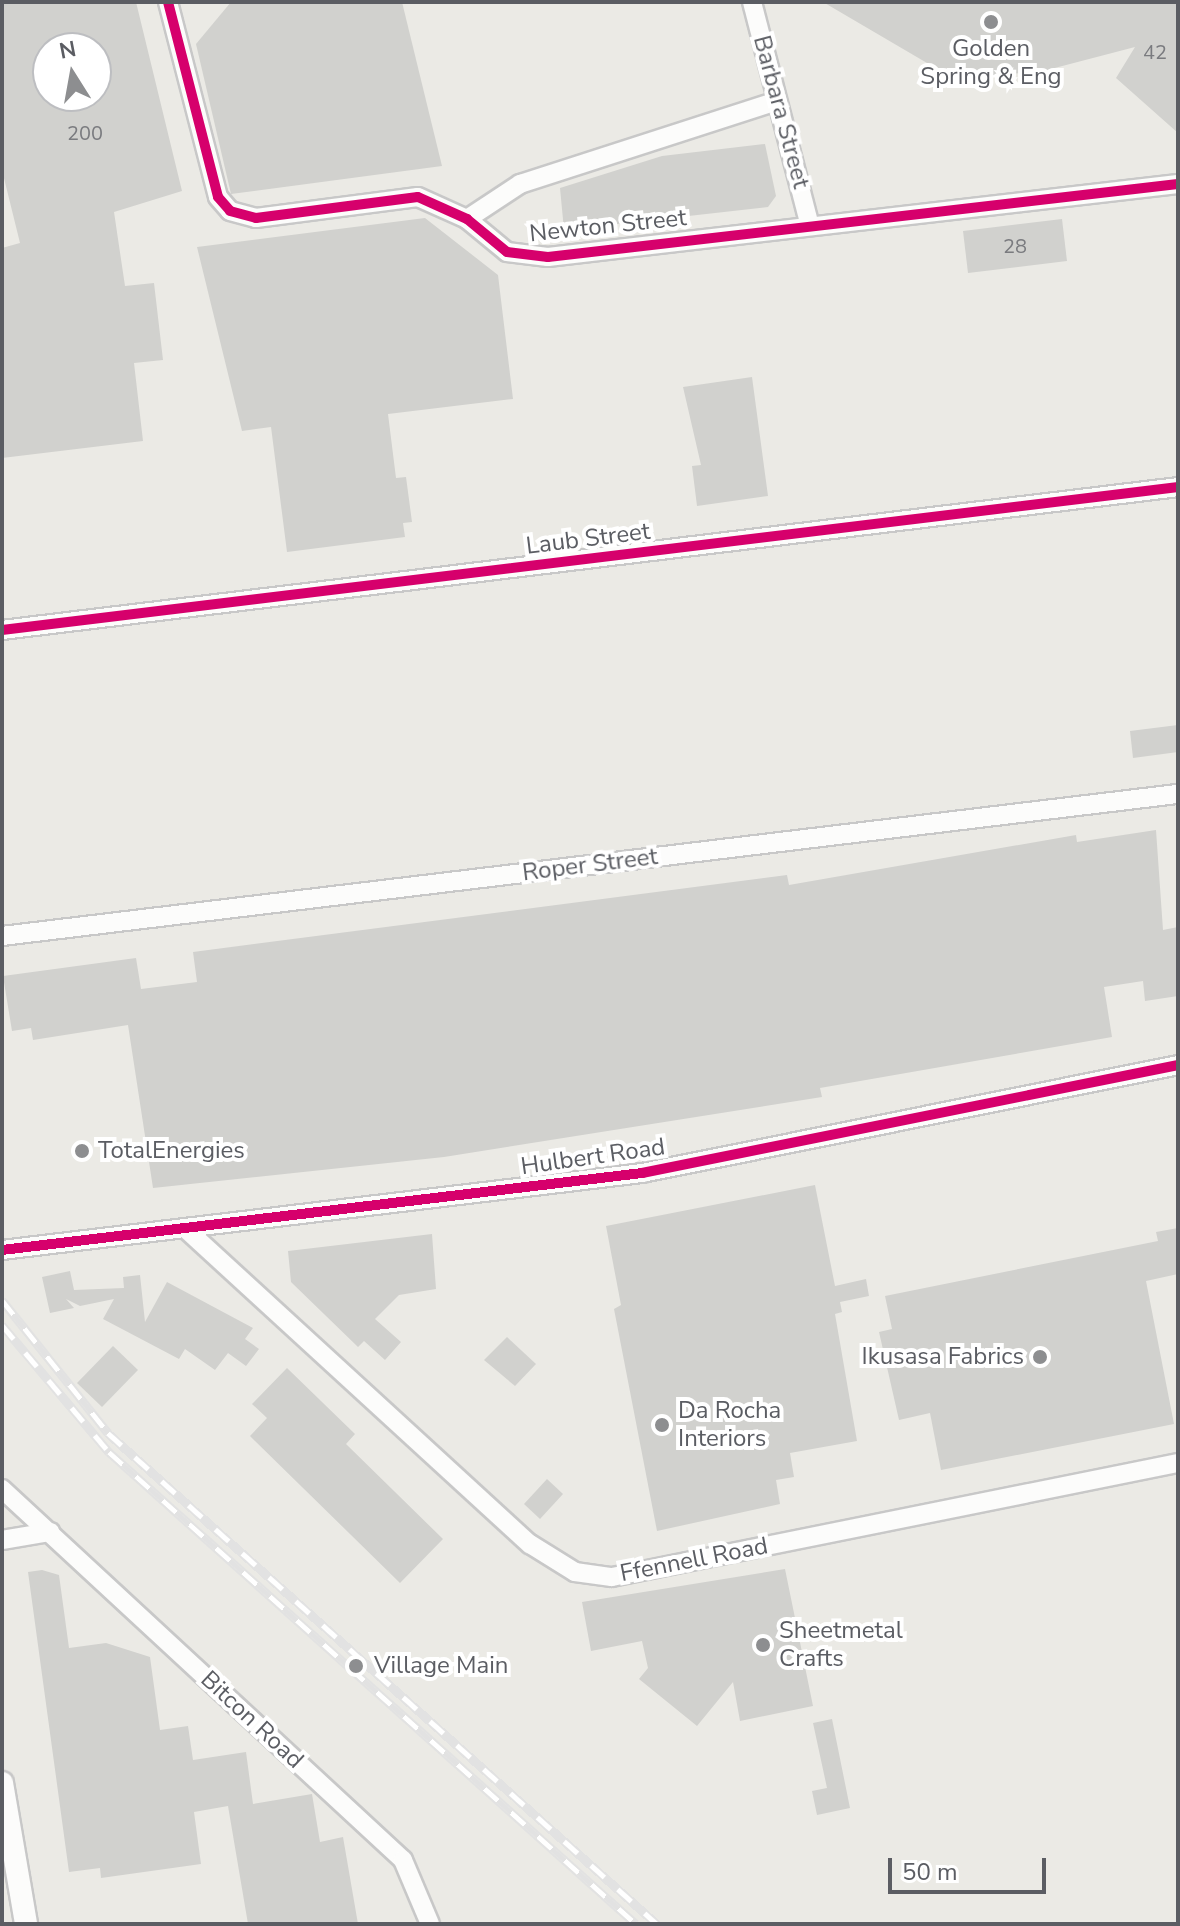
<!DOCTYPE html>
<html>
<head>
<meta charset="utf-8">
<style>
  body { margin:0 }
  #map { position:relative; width:1180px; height:1926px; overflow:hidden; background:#ebeae5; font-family:"Nunito Sans",sans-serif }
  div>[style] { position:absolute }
  .building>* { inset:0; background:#d1d1ce }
  .roads { filter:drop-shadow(2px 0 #c8c8c8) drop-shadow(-2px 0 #c8c8c8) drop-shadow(0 2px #c8c8c8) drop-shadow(0 -2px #c8c8c8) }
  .minor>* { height:18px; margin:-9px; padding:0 9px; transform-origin:9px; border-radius:9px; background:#fcfcfb }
  .tertiary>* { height:22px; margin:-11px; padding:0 11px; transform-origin:11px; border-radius:11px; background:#fcfcfb }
  .rail>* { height:9px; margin-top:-4.5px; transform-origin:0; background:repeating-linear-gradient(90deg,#fff 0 18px,#e2e2e2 0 36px); box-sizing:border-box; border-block:2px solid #e2e2e2 }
  .cycleway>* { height:10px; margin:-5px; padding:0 5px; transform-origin:5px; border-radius:5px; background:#d6006c }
  .dots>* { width:22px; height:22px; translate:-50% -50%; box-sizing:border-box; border:4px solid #fff; border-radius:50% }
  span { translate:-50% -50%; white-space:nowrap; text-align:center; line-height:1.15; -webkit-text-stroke:8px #fff; paint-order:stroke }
  .number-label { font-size:20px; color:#7a7b7f }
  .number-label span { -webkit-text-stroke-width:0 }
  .poi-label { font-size:24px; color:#5b5d63 }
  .left { translate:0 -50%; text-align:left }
  .right { translate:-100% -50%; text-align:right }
  .street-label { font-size:24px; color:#5b5d63 }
  .frame { position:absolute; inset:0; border:4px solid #5b5d63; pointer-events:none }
  .north { position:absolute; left:32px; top:32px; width:80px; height:80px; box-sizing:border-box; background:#fff; border:2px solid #bdbec1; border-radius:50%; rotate:349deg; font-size:22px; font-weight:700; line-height:32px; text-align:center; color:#5b5d63 }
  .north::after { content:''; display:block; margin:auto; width:28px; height:36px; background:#8d8e90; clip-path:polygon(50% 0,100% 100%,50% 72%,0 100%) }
  .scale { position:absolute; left:888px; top:1858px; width:158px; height:36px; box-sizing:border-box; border:4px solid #5b5d63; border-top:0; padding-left:10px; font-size:24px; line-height:28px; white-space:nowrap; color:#5b5d63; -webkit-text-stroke:6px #fff; paint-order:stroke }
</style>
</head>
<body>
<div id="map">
  <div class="building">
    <i style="clip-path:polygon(evenodd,2px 2px,136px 2px,182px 191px,114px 212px,125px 286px,154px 283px,163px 360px,134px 363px,143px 441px,2px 458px,2px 248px,20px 243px,2px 170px,2px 2px,48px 48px,96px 48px,96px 96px,48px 96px,48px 48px)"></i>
    <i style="clip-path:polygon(231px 2px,402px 2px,442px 166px,231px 194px,196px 44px)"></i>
    <i style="clip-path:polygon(823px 2px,1178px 2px,1178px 133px,1116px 78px,1135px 47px,1047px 70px,956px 80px)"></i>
    <i style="clip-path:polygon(765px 144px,776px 196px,768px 207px,564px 230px,560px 188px,662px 156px)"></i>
    <i style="clip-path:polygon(425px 218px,498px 275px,513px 399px,388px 414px,396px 478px,406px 477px,412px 522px,403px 523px,405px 537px,287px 552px,271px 427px,242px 431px,197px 247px)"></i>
    <i style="clip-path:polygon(1062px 219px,1067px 261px,968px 273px,963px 231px)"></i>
    <i style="clip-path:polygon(752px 377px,768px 496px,697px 506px,692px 466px,701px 465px,683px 387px)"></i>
    <i style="clip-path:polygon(1178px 725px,1178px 752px,1133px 758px,1130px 731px)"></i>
    <i style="clip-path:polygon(1156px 830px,1163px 930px,1178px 927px,1178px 996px,1145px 1001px,1143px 981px,1104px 987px,1112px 1037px,820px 1088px,822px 1097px,444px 1157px,153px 1188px,128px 1025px,33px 1040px,31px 1028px,12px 1031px,3px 976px,136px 958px,141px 989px,197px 982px,193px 952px,787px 875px,789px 885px,1076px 835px,1077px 842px)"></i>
    <i style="clip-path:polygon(815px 1185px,835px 1286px,866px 1279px,869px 1296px,840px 1302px,842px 1312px,835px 1314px,857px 1441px,790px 1453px,794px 1477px,776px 1480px,780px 1504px,657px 1531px,614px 1309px,621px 1305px,606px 1226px)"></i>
    <i style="clip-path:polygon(1178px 1228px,1178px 1274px,1146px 1281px,1174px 1424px,941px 1470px,930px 1413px,899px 1420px,879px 1332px,892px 1329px,885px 1296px,1158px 1241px,1156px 1232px)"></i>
    <i style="clip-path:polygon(432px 1234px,436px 1289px,399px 1295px,375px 1319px,401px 1342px,385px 1360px,364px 1341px,358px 1347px,291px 1282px,288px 1251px)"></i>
    <i style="clip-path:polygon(70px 1271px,74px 1290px,124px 1288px,123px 1277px,140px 1275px,145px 1322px,167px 1282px,253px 1328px,245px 1339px,259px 1349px,246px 1366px,228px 1353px,215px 1370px,185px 1349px,179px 1359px,103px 1319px,114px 1299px,80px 1306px,66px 1299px,74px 1308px,50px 1313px,42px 1277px)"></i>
    <i style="clip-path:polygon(507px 1337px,536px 1364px,515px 1386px,484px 1360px)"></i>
    <i style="clip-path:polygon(113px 1346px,138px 1370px,102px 1407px,77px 1383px)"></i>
    <i style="clip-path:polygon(287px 1368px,355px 1434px,346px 1444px,443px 1539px,400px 1583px,250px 1436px,267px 1418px,252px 1404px)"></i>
    <i style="clip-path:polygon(547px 1479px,563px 1494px,540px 1519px,524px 1504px)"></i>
    <i style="clip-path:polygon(785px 1569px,813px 1706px,740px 1721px,733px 1682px,697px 1726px,639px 1679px,648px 1668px,642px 1641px,591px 1651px,582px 1602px)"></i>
    <i style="clip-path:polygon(42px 1570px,59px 1575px,69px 1648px,106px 1643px,150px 1657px,160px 1730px,188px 1726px,193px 1760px,246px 1752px,253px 1804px,312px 1794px,320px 1842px,343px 1837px,358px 1924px,248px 1924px,228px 1806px,194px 1812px,201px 1864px,101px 1878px,100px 1868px,69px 1872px,28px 1572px)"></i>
    <i style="clip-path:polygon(832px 1719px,850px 1808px,817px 1815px,812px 1791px,827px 1788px,813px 1723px)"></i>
  </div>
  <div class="roads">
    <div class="minor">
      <i style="left:168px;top:2px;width:201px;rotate:75.6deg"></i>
      <i style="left:218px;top:197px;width:18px;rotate:49deg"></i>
      <i style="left:230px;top:211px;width:27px;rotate:15deg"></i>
      <i style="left:256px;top:218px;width:163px;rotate:-7.4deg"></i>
      <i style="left:418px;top:197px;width:54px;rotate:24.2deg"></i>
      <i style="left:467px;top:219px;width:52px;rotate:39.5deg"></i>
      <i style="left:507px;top:252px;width:41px;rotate:7deg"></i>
      <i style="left:548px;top:257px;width:634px;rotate:-6.61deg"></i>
      <i style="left:752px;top:2px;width:227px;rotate:75.5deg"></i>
      <i style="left:467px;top:219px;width:64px;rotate:-33.4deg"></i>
      <i style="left:520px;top:184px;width:270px;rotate:-17.9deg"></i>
      <i style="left:2px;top:630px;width:1185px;rotate:-6.93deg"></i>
      <i style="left:2px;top:936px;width:1185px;rotate:-6.89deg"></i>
      <i style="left:188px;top:1231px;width:464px;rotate:42.5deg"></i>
      <i style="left:530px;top:1544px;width:53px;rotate:31.9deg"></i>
      <i style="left:575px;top:1572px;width:37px;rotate:8deg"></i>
      <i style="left:612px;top:1577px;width:577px;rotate:-11.39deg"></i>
      <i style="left:2px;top:1250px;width:645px;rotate:-6.86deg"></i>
      <i style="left:642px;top:1173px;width:547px;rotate:-11.39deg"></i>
      <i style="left:2px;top:1489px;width:546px;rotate:42.77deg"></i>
      <i style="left:403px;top:1860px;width:69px;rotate:67.1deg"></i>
      <i style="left:2px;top:1540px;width:49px;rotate:-9.5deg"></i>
    </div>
    <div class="tertiary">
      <i style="left:2px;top:1783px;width:143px;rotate:80.3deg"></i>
    </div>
  </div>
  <div class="rail">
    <i style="left:2px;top:1300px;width:170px;rotate:51.4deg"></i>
    <i style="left:108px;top:1433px;width:737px;rotate:41.81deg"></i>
    <i style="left:2px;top:1325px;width:166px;rotate:49.9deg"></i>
    <i style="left:109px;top:1452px;width:707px;rotate:41.85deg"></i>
  </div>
  <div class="cycleway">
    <i style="left:168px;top:2px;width:201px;rotate:75.6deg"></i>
    <i style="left:218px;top:197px;width:18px;rotate:49deg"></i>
    <i style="left:230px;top:211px;width:27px;rotate:15deg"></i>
    <i style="left:256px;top:218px;width:163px;rotate:-7.4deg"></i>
    <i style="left:418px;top:197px;width:54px;rotate:24.2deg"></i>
    <i style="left:467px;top:219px;width:52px;rotate:39.5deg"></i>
    <i style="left:507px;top:252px;width:41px;rotate:7deg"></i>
    <i style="left:548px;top:257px;width:634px;rotate:-6.61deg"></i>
    <i style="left:2px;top:630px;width:1185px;rotate:-6.93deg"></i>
    <i style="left:2px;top:1250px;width:645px;rotate:-6.86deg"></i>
    <i style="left:642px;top:1173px;width:547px;rotate:-11.39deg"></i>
  </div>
  <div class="dots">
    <i style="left:991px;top:22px;background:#8d8e90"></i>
    <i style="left:82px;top:1151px;background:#8d8e90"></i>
    <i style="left:1040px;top:1357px;background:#8d8e90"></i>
    <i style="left:662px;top:1425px;background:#8d8e90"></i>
    <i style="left:763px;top:1645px;background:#8d8e90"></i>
    <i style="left:356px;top:1666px;background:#8d8e90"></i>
  </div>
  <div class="number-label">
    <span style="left:1155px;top:52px">42</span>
    <span style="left:85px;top:133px">200</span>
    <span style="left:1015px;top:246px">28</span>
  </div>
  <div class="poi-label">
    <span style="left:991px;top:63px">Golden<br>Spring &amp; Eng</span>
    <span class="left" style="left:98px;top:1151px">TotalEnergies</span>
    <span class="right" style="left:1024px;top:1357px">Ikusasa Fabrics</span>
    <span class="left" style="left:678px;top:1425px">Da Rocha<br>Interiors</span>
    <span class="left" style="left:779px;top:1645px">Sheetmetal<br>Crafts</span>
    <span class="left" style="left:374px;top:1666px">Village Main</span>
  </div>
  <div class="street-label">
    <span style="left:781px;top:112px;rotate:75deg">Barbara Street</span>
    <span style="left:608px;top:226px;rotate:-6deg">Newton Street</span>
    <span style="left:588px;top:539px;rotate:-7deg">Laub Street</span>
    <span style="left:590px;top:865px;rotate:-7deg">Roper Street</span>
    <span style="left:593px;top:1157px;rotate:-8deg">Hulbert Road</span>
    <span style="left:694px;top:1560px;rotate:-11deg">Ffennell Road</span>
    <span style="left:252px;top:1720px;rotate:43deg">Bitcon Road</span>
  </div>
  <div class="frame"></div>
  <div class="north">N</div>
  <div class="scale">50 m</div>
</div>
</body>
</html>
